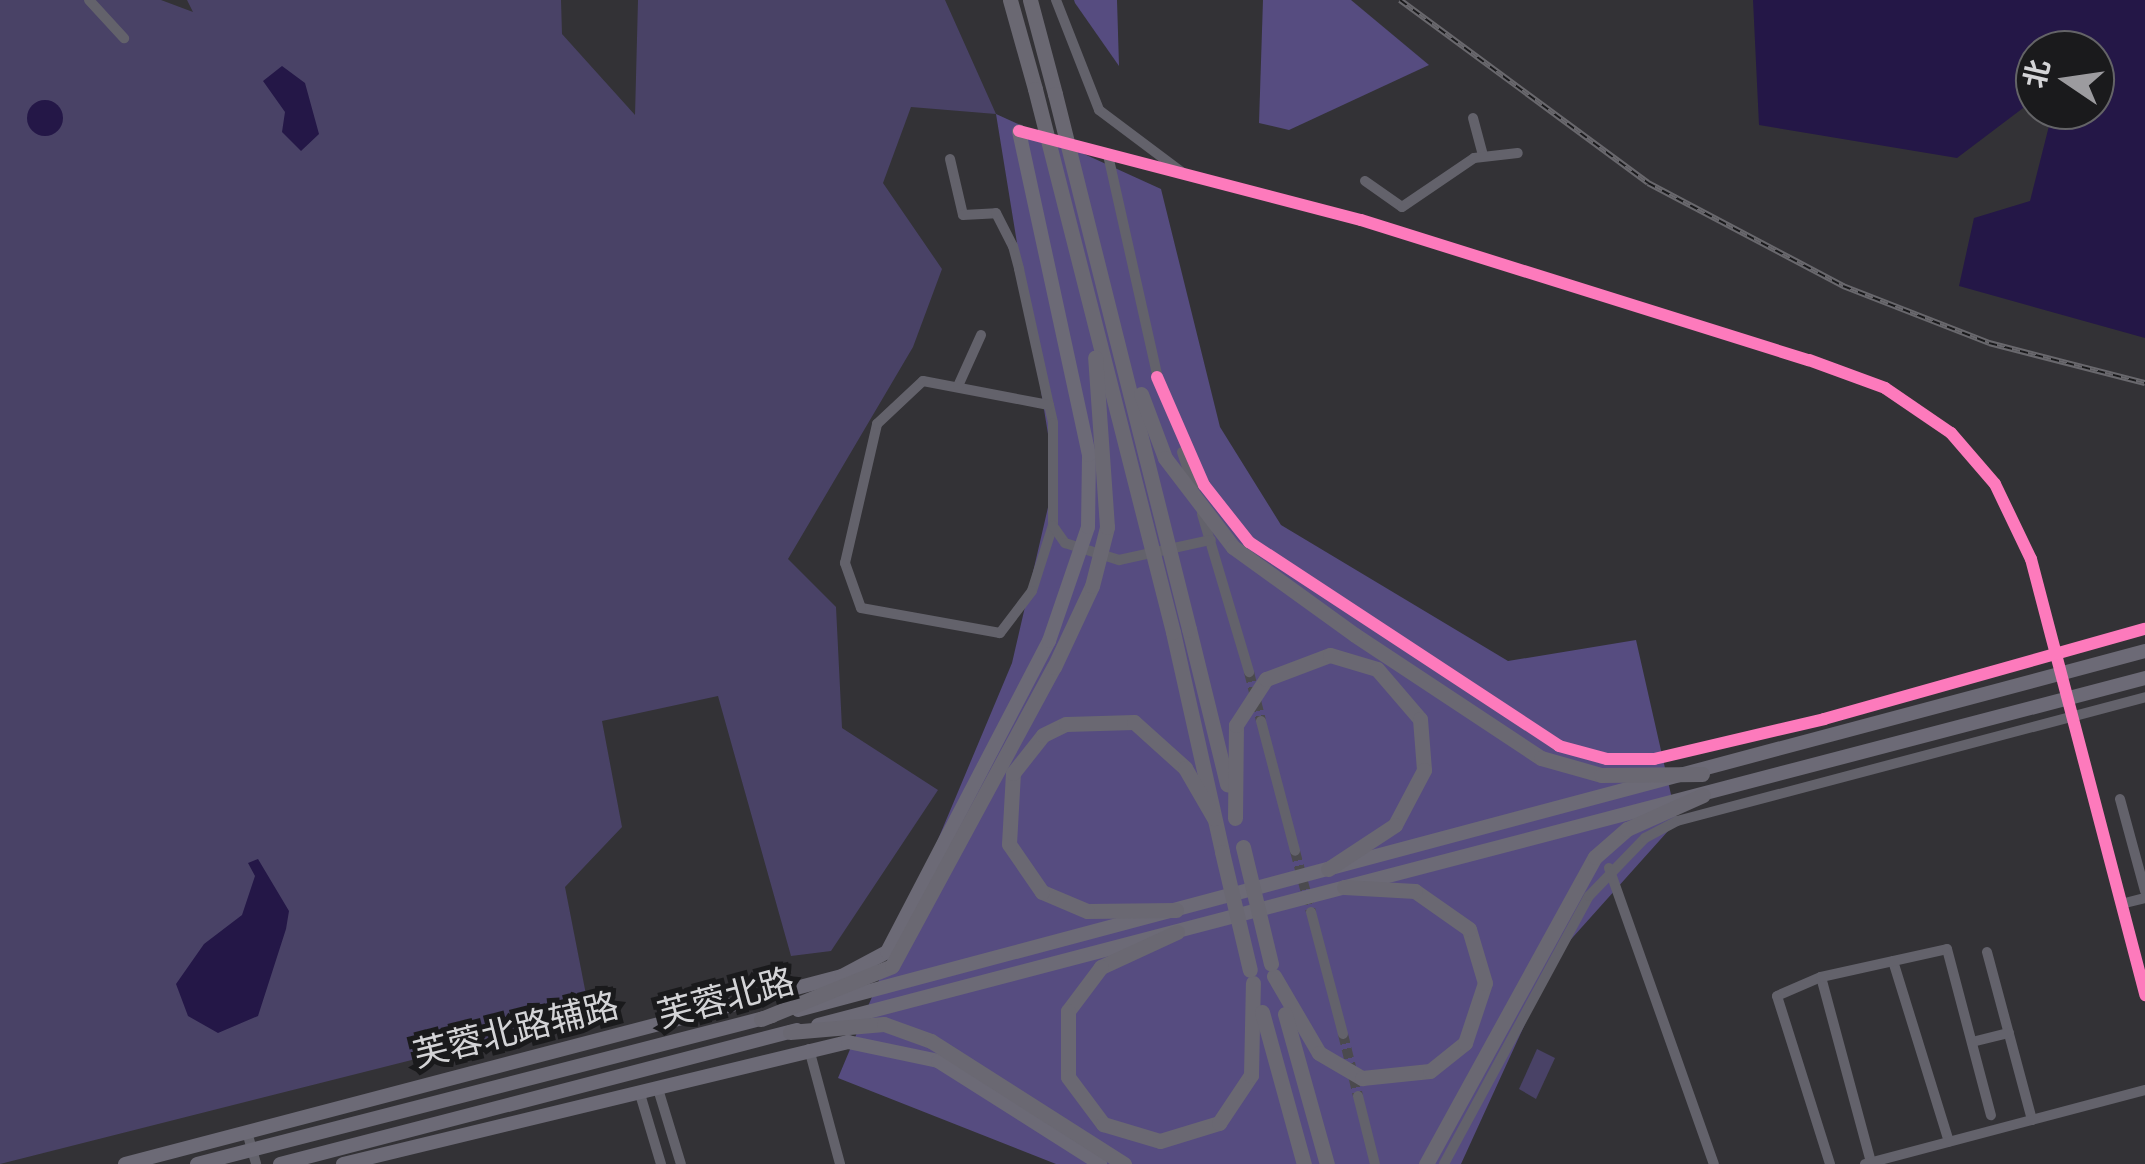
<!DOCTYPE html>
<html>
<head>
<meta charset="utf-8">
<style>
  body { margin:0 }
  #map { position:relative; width:2145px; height:1164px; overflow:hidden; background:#333236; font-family:Jost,"Noto Sans SC",sans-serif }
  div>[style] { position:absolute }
  .green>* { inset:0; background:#494266 }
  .forest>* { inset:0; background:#564c80 }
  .water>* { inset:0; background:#241747 }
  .round { border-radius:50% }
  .minor-tunnel>* { height:10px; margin-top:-5px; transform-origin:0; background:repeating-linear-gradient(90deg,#4b4a4e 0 10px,transparent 0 15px) }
  .minor>* { height:10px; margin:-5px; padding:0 5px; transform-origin:5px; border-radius:5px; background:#63626b }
  .major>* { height:14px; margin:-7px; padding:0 7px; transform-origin:7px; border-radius:7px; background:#6c6a76 }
  .highway>* { height:15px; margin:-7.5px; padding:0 7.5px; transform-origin:7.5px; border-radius:7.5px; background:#6a6872 }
  .rail>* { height:6px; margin-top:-3px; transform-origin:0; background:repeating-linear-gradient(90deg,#1a1a1c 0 8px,#69686d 0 16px); box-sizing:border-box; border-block:2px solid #69686d }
  .highway-bridge>* { height:15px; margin:-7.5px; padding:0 7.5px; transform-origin:7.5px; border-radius:7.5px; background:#6a6872 }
  .cycleway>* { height:12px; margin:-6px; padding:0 6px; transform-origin:6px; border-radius:6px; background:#fd7abc }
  span { translate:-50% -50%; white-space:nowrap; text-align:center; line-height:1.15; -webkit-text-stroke:10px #1a1a1c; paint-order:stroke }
  .street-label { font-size:35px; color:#d4d4d7 }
  .north { position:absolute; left:2015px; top:30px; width:100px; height:100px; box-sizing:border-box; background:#1a1a1c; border:2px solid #646467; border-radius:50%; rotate:283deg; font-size:28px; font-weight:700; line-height:40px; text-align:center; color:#d4d4d7 }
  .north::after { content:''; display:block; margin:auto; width:35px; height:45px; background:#9c9b9f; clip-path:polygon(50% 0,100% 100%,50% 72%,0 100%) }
</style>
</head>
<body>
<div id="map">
  <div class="green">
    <i style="clip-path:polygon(0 0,161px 0,193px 12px,187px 0,561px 0,562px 34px,635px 115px,638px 0,945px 0,996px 114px,911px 107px,883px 183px,942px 269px,913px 347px,788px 559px,836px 607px,842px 728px,938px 790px,831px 951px,791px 956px,718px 696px,602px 721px,622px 827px,565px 887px,590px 1015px,0 1164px)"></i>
    <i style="clip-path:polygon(1537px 1049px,1555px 1058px,1536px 1099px,1519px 1089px)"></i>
  </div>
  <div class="forest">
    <i style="clip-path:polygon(1074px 0,1117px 0,1119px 66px,1075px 3px)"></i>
    <i style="clip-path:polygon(1263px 0,1351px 0,1429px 65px,1289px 130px,1259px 123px)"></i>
    <i style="clip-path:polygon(996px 114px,1161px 189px,1220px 427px,1281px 525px,1508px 661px,1636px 640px,1677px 821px,1556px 956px,1461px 1164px,1056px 1164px,838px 1078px,1012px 663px,1055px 477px)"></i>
  </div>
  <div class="water">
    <i style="clip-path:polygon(1753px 0,2145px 0,2145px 338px,1959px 286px,1974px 218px,2030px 201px,2053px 110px,2095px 110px,2095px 50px,2035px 50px,2035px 99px,1957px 158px,1759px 125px)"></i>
    <i style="clip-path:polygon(282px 66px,305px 83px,319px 134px,301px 151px,282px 132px,285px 112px,263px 81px)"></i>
    <i class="round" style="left:27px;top:100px;width:36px;height:36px"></i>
    <i style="clip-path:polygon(258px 859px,289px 911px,286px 929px,258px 1016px,218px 1033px,188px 1016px,176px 984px,204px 944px,242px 915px,255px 876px,248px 863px)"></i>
  </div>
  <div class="minor-tunnel">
    <i style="left:1249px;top:672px;width:50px;rotate:76.2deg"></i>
    <i style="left:1295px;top:851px;width:63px;rotate:75.3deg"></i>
    <i style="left:1343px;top:1034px;width:64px;rotate:76.4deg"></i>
  </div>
  <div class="minor">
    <i style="left:89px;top:0;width:52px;rotate:47.4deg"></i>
    <i style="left:1056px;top:0;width:118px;rotate:68.6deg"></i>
    <i style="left:1099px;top:110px;width:105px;rotate:36.9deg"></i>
    <i style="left:1473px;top:118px;width:39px;rotate:75deg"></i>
    <i style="left:1019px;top:131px;width:353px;rotate:14.6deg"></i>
    <i style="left:1361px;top:220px;width:469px;rotate:17.4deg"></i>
    <i style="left:1809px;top:360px;width:81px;rotate:20.2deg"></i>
    <i style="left:1885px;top:388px;width:80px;rotate:34.3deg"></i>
    <i style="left:1951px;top:433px;width:67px;rotate:49.2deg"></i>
    <i style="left:1995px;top:484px;width:83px;rotate:64.4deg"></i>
    <i style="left:2031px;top:559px;width:451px;rotate:75.3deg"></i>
    <i style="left:1108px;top:155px;width:230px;rotate:77.4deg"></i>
    <i style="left:950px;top:159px;width:57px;rotate:76.9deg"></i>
    <i style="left:963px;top:215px;width:33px;rotate:-3deg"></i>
    <i style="left:996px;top:213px;width:37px;rotate:63deg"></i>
    <i style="left:1013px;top:246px;width:24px;rotate:75deg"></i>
    <i style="left:1019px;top:269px;width:139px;rotate:77.6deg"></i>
    <i style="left:1049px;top:405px;width:18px;rotate:77deg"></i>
    <i style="left:1053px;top:423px;width:102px;rotate:90deg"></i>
    <i style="left:1053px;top:525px;width:69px;rotate:107.7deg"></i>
    <i style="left:1032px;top:591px;width:53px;rotate:127.3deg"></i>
    <i style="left:1000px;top:633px;width:141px;rotate:-169.8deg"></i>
    <i style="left:861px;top:608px;width:48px;rotate:-109.6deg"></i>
    <i style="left:845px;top:563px;width:143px;rotate:-77deg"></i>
    <i style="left:877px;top:424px;width:63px;rotate:-43.1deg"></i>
    <i style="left:923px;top:381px;width:128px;rotate:10.8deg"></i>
    <i style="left:1365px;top:181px;width:45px;rotate:35.1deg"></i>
    <i style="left:1402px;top:207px;width:87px;rotate:-34.2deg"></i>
    <i style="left:1474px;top:158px;width:44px;rotate:-6.5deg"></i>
    <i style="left:1157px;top:377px;width:118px;rotate:66.5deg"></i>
    <i style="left:1204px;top:485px;width:73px;rotate:51.7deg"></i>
    <i style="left:1249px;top:542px;width:371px;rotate:33.3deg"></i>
    <i style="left:1559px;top:746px;width:50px;rotate:15.2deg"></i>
    <i style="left:1607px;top:759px;width:47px"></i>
    <i style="left:1654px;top:759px;width:175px;rotate:-13.2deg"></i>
    <i style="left:1824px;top:719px;width:333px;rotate:-15.7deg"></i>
    <i style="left:958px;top:386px;width:56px;rotate:-65.7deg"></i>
    <i style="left:1182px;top:452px;width:38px;rotate:72deg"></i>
    <i style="left:1202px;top:514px;width:165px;rotate:73.4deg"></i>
    <i style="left:1053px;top:526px;width:21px;rotate:55deg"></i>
    <i style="left:1065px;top:543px;width:57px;rotate:17.5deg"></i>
    <i style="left:1119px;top:560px;width:94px;rotate:-12.3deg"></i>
    <i style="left:1261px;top:721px;width:134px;rotate:75.3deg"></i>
    <i style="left:2120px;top:799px;width:95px;rotate:74.8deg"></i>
    <i style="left:1609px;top:868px;width:314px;rotate:70.5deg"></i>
    <i style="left:2121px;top:904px;width:25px;rotate:-14deg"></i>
    <i style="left:1311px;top:912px;width:126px;rotate:75.3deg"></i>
    <i style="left:1987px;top:952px;width:174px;rotate:75deg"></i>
    <i style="left:1893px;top:961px;width:189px;rotate:72.8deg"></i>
    <i style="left:1821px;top:977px;width:192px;rotate:74.9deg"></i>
    <i style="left:1972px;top:1042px;width:38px;rotate:-14deg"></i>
    <i style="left:809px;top:1049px;width:119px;rotate:74.9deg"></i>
    <i style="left:658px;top:1089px;width:78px;rotate:73deg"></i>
    <i style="left:640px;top:1094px;width:73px;rotate:73.3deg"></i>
    <i style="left:1358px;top:1096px;width:70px;rotate:76deg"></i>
    <i style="left:247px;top:1132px;width:33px;rotate:74deg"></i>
    <i style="left:1444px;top:1164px;width:305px;rotate:-61.6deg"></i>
    <i style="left:1589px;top:896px;width:81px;rotate:-46deg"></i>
    <i style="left:1645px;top:838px;width:36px;rotate:-28deg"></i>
    <i style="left:1677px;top:821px;width:484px;rotate:-14.8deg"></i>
    <i style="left:1830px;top:1164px;width:176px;rotate:-107.5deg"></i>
    <i style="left:1777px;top:996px;width:48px;rotate:-23.4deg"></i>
    <i style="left:1821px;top:977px;width:129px;rotate:-12.5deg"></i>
    <i style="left:1947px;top:949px;width:172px;rotate:75.2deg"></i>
    <i style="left:1865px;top:1164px;width:290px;rotate:-14.8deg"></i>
  </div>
  <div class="major">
    <i style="left:798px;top:1010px;width:1394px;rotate:-14.92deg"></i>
    <i style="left:818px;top:1025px;width:1372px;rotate:-14.65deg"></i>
    <i style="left:125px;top:1164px;width:741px;rotate:-14.69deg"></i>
    <i style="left:842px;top:976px;width:51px;rotate:-28.1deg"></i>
    <i style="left:887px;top:952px;width:351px;rotate:-62.5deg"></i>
    <i style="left:1049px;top:641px;width:120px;rotate:-71.1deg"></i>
    <i style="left:1088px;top:527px;width:72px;rotate:-89.2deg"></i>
    <i style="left:1089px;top:455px;width:331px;rotate:-102.2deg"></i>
    <i style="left:197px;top:1164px;width:594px;rotate:-14.43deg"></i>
    <i style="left:280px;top:1164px;width:534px;rotate:-14.53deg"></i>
    <i style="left:343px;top:1164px;width:520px;rotate:-13.58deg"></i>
    <i style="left:848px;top:1042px;width:92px;rotate:11.9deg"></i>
    <i style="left:938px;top:1061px;width:192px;rotate:32.4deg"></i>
  </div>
  <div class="highway">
    <i style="left:1010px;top:0;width:92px;rotate:74.3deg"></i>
    <i style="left:1030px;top:0;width:97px;rotate:75.1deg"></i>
    <i style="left:1189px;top:629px;width:160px;rotate:76.2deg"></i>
    <i style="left:1173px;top:632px;width:225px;rotate:77.4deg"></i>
    <i style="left:1355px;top:635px;width:223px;rotate:33.5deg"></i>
    <i style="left:1541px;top:758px;width:62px;rotate:15.8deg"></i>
    <i style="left:1601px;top:775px;width:101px;rotate:-0.6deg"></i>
    <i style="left:1235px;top:818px;width:93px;rotate:-89.4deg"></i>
    <i style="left:1236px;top:725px;width:55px;rotate:-56.9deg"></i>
    <i style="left:1266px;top:679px;width:68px;rotate:-20.6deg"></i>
    <i style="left:1330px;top:655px;width:49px;rotate:16.6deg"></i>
    <i style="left:1377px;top:669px;width:66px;rotate:49.3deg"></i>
    <i style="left:1420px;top:719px;width:51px;rotate:85.5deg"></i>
    <i style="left:1424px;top:770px;width:62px;rotate:117.8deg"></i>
    <i style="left:1395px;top:825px;width:80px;rotate:146.7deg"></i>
    <i style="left:1176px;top:910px;width:89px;rotate:179.4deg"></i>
    <i style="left:1087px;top:911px;width:49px;rotate:-157.1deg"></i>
    <i style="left:1042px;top:892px;width:58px;rotate:-124.5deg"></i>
    <i style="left:1009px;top:844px;width:71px;rotate:-86.8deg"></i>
    <i style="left:1013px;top:773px;width:48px;rotate:-51.7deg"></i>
    <i style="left:1043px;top:735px;width:25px;rotate:-26deg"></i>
    <i style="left:1066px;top:724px;width:68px;rotate:-1.7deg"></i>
    <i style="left:1134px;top:722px;width:69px;rotate:42deg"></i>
    <i style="left:1185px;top:768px;width:58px;rotate:59.9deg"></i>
    <i style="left:1177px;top:932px;width:84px;rotate:155.3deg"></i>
    <i style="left:1101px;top:967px;width:55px;rotate:126.9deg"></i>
    <i style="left:1068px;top:1011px;width:66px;rotate:90deg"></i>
    <i style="left:1068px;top:1077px;width:59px;rotate:53.3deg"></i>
    <i style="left:1103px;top:1124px;width:59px;rotate:16.6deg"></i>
    <i style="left:1160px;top:1141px;width:62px;rotate:-17deg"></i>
    <i style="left:1219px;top:1123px;width:58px;rotate:-56.3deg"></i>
    <i style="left:1251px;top:1075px;width:92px;rotate:-88.8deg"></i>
    <i style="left:1274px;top:976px;width:89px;rotate:59.7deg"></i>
    <i style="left:1319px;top:1053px;width:50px;rotate:30.2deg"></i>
    <i style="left:1362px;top:1078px;width:68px;rotate:-5.9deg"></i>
    <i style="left:1430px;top:1071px;width:45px;rotate:-38.7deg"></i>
    <i style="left:1465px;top:1043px;width:63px;rotate:-71.6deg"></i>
    <i style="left:1485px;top:983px;width:56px;rotate:-106.5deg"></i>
    <i style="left:1469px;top:929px;width:66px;rotate:-144.9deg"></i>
    <i style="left:1415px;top:891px;width:71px;rotate:-176.8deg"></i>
    <i style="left:1262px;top:1012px;width:158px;rotate:74.6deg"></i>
    <i style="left:1285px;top:1014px;width:156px;rotate:74.4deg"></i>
    <i style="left:761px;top:1019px;width:141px;rotate:-22deg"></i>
    <i style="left:892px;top:966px;width:340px;rotate:-61.6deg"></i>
    <i style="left:790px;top:1032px;width:94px;rotate:-4.9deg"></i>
    <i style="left:884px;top:1024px;width:50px;rotate:19.9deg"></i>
    <i style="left:931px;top:1041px;width:229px;rotate:32.5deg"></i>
    <i style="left:1426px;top:1164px;width:350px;rotate:-61.2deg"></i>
    <i style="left:1595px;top:857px;width:43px;rotate:-41.2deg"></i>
    <i style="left:1627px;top:829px;width:83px;rotate:-24.1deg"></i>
  </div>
  <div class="rail">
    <i style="left:1400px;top:0;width:308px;rotate:36.4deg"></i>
    <i style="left:1648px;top:183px;width:221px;rotate:27.8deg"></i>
    <i style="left:1843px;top:286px;width:157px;rotate:21.3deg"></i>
    <i style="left:1989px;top:343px;width:161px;rotate:14.4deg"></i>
  </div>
  <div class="highway-bridge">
    <i style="left:1035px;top:89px;width:560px;rotate:75.74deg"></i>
    <i style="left:1055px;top:94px;width:552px;rotate:75.94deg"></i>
    <i style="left:1141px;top:394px;width:68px;rotate:69.4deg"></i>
    <i style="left:1165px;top:458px;width:112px;rotate:52.6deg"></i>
    <i style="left:1233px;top:547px;width:150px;rotate:35.8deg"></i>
    <i style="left:1054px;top:667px;width:89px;rotate:-64.9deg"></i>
    <i style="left:1092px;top:586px;width:61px;rotate:-75.7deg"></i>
    <i style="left:1107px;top:527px;width:170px;rotate:-94deg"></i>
    <i style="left:1243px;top:847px;width:120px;rotate:76.5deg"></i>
    <i style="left:1222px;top:852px;width:121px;rotate:76.7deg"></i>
  </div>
  <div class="cycleway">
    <i style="left:1019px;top:131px;width:353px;rotate:14.6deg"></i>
    <i style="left:1361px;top:220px;width:469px;rotate:17.4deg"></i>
    <i style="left:1809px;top:360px;width:81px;rotate:20.2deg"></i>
    <i style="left:1885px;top:388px;width:80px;rotate:34.3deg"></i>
    <i style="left:1951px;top:433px;width:67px;rotate:49.2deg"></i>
    <i style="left:1995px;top:484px;width:83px;rotate:64.4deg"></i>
    <i style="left:2031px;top:559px;width:451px;rotate:75.3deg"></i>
    <i style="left:1157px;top:377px;width:118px;rotate:66.5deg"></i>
    <i style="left:1204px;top:485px;width:73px;rotate:51.7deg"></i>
    <i style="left:1249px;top:542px;width:371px;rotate:33.3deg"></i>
    <i style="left:1559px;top:746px;width:50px;rotate:15.2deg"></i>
    <i style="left:1607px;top:759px;width:47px"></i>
    <i style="left:1654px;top:759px;width:175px;rotate:-13.2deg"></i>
    <i style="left:1824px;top:719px;width:333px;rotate:-15.7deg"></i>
  </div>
  <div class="street-label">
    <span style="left:726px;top:998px;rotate:-15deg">芙蓉北路</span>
    <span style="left:516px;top:1030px;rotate:-14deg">芙蓉北路辅路</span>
  </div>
  <div class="north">北</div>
</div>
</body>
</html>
